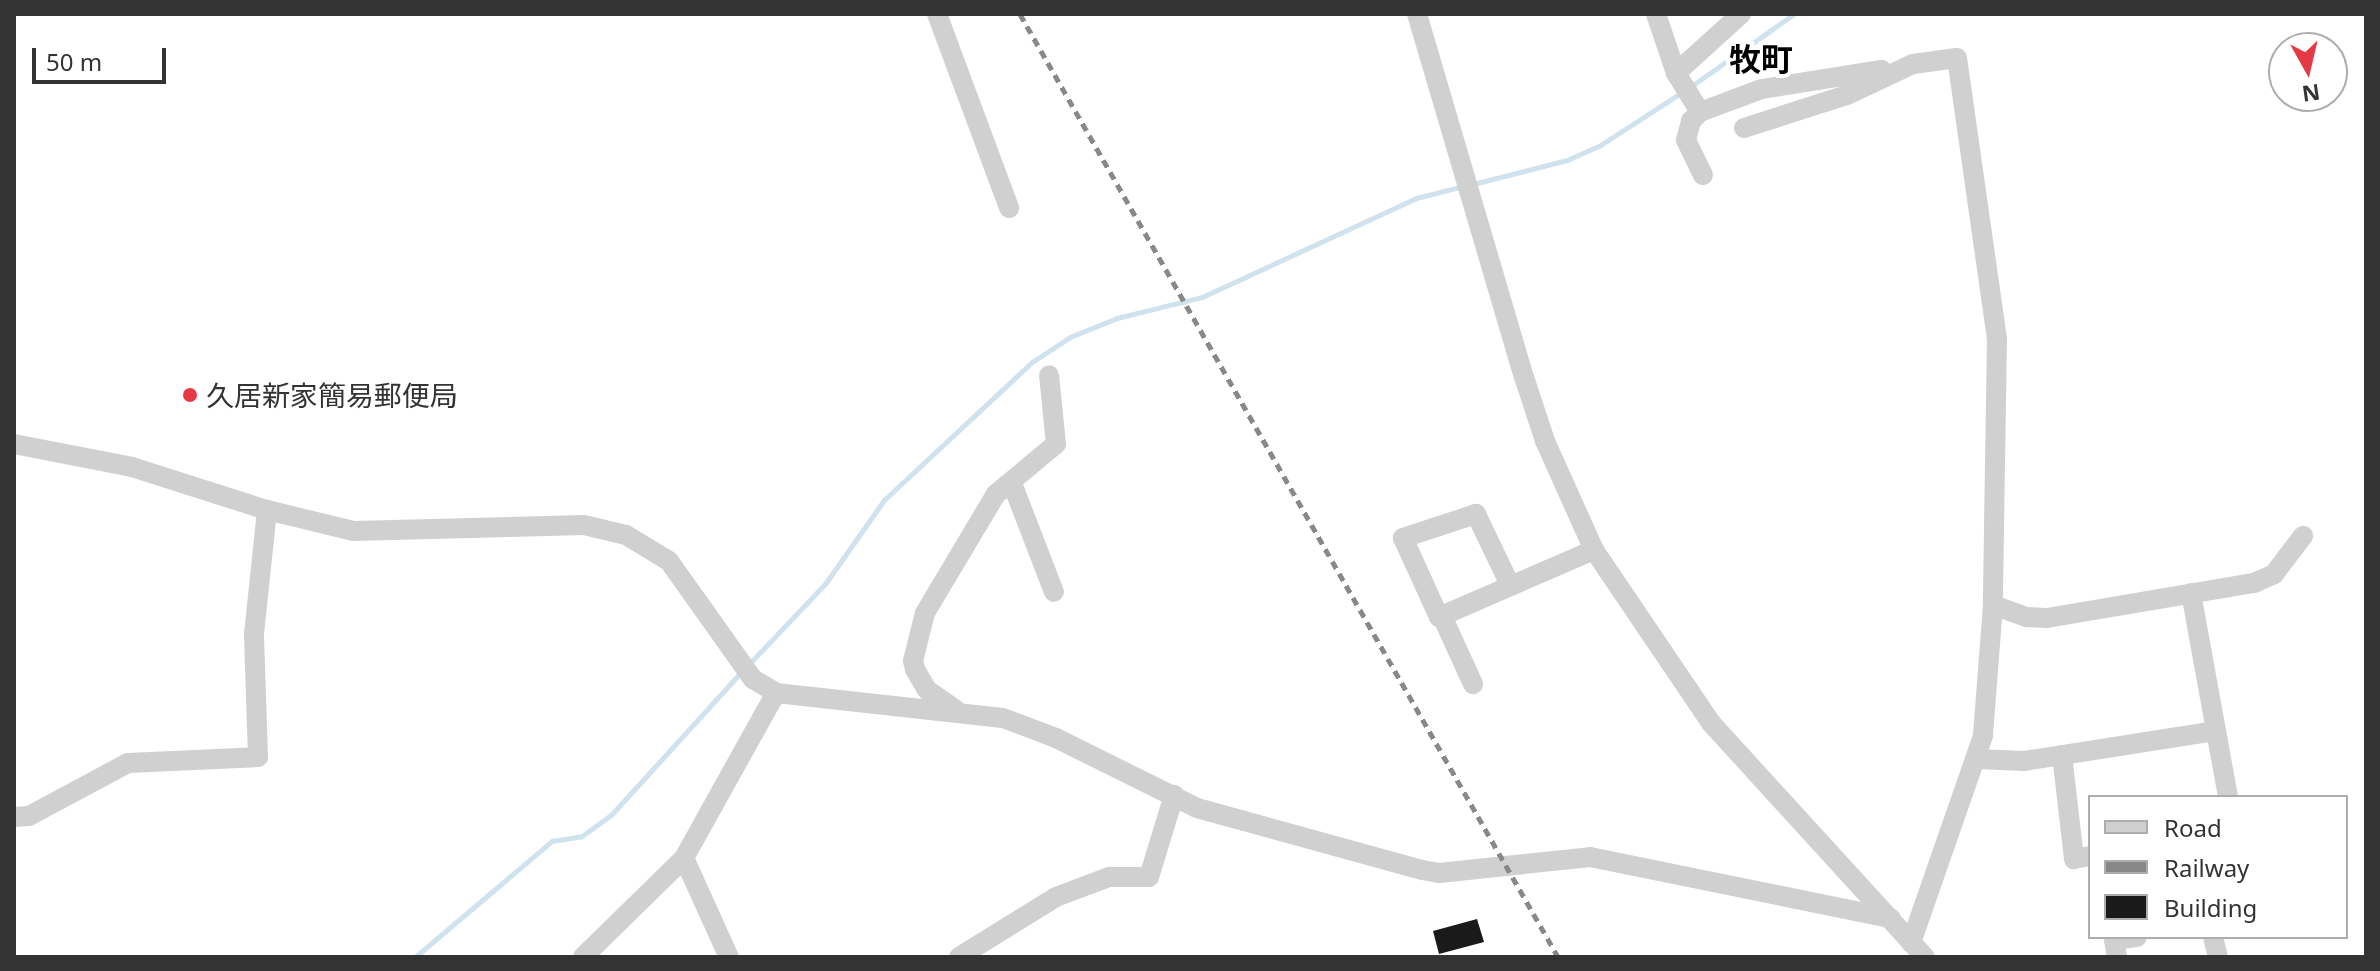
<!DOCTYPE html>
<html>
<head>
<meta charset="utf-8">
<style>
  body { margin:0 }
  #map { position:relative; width:2380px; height:971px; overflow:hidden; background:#fff; font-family:"Noto Sans","Noto Sans JP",sans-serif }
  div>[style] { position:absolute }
  .stream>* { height:5px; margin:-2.5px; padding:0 2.5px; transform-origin:2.5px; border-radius:2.5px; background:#cfe2ee }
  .building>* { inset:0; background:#1a1a1a }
  .minor>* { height:20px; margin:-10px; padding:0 10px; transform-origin:10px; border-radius:10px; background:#d0d0d0 }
  .rail>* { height:5px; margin-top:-2.5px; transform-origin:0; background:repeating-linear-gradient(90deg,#888 0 8px,transparent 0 14px) }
  .dots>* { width:22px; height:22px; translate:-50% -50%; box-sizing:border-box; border:4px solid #fff; border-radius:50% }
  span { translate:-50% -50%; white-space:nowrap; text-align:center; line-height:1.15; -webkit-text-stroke:8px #fff; paint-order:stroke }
  .poi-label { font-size:28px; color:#333 }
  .left { translate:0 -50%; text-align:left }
  .quarter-label { font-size:32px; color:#000; font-weight:700 }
  .frame { position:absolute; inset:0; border:16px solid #333; pointer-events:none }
  .legend { position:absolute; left:2088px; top:795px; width:260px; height:144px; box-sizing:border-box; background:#fff; border:2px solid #adadad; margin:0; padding:10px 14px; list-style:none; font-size:24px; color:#333 }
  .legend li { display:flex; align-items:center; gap:16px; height:40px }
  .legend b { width:40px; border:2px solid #adadad }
  .north { position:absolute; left:2268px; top:32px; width:80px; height:80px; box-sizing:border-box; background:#fff; border:2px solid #adadad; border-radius:50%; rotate:172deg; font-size:22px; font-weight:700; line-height:32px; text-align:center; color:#333 }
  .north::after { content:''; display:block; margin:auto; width:28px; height:36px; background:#e63946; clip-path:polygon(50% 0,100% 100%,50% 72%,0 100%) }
  .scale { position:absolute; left:32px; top:48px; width:134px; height:36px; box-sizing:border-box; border:4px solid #333; border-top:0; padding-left:10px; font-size:24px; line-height:28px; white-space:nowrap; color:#333; -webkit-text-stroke:6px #fff; paint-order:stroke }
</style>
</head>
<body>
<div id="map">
  <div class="stream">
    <i style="left:1690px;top:87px;width:127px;rotate:-35.1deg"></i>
    <i style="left:1473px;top:184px;width:97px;rotate:-14.3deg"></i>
    <i style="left:1567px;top:160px;width:35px;rotate:-24deg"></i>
    <i style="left:1599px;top:146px;width:99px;rotate:-33deg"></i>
    <i style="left:748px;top:665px;width:112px;rotate:-46.5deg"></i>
    <i style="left:825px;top:584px;width:103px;rotate:-54.9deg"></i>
    <i style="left:884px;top:500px;width:202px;rotate:-43deg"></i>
    <i style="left:1032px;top:362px;width:45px;rotate:-33.3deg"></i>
    <i style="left:1070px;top:337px;width:51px;rotate:-22deg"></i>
    <i style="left:1117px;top:318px;width:88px;rotate:-13.9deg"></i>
    <i style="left:1202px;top:297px;width:236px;rotate:-24.8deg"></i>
    <i style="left:1416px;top:198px;width:49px;rotate:-14deg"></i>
    <i style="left:415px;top:957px;width:180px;rotate:-40.3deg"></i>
    <i style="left:552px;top:841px;width:30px;rotate:-9deg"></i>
    <i style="left:582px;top:836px;width:36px;rotate:-36deg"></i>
    <i style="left:611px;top:815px;width:193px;rotate:-47.7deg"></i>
  </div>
  <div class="building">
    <i style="clip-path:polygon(1477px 919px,1484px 942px,1439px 954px,1433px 931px)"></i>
  </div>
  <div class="minor">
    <i style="left:937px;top:14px;width:207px;rotate:69.6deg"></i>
    <i style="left:1417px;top:14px;width:378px;rotate:73.6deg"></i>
    <i style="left:1524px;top:377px;width:67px;rotate:71.8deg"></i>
    <i style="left:1545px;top:441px;width:120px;rotate:65.8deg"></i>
    <i style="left:1594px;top:550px;width:209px;rotate:55.9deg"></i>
    <i style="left:1711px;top:723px;width:317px;rotate:47.6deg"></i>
    <i style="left:1656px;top:14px;width:62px;rotate:71.3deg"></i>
    <i style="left:1676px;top:73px;width:46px;rotate:58.4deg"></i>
    <i style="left:1676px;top:73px;width:88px;rotate:-42.2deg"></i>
    <i style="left:1744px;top:128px;width:108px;rotate:-17.8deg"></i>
    <i style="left:1847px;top:95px;width:73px;rotate:-25.2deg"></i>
    <i style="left:1913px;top:64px;width:44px;rotate:-7.8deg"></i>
    <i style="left:1957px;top:58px;width:283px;rotate:81.9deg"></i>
    <i style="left:1997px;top:338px;width:267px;rotate:90.9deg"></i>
    <i style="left:1993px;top:605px;width:131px;rotate:94.4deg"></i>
    <i style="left:1983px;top:736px;width:219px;rotate:109.2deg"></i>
    <i style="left:1703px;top:175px;width:39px;rotate:-116deg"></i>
    <i style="left:1686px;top:140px;width:20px;rotate:-75deg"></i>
    <i style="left:1691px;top:121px;width:13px;rotate:-45deg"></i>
    <i style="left:1700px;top:112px;width:66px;rotate:-20.4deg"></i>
    <i style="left:1762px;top:89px;width:121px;rotate:-9.1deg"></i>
    <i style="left:14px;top:444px;width:120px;rotate:11deg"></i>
    <i style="left:132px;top:467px;width:142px;rotate:17.7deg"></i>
    <i style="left:267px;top:510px;width:89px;rotate:13.7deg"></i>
    <i style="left:353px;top:531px;width:231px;rotate:-1.5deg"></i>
    <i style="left:584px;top:525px;width:43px;rotate:13.4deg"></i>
    <i style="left:626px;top:535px;width:50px;rotate:31.2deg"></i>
    <i style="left:669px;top:561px;width:145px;rotate:54.6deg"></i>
    <i style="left:753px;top:679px;width:27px;rotate:31deg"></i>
    <i style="left:776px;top:693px;width:228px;rotate:6.3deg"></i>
    <i style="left:1003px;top:718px;width:57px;rotate:20.7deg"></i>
    <i style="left:1056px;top:738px;width:157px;rotate:26.4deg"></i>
    <i style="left:1197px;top:808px;width:233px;rotate:15.4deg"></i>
    <i style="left:1422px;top:870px;width:17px;rotate:10deg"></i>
    <i style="left:1439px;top:873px;width:152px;rotate:-6deg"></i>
    <i style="left:1590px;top:857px;width:307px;rotate:11.5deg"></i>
    <i style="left:1006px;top:486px;width:10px;rotate:29deg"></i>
    <i style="left:1015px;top:491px;width:108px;rotate:68.9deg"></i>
    <i style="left:1510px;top:585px;width:79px;rotate:-115.6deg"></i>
    <i style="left:1476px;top:514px;width:77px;rotate:161.8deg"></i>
    <i style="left:1403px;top:538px;width:87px;rotate:65.5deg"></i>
    <i style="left:1439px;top:617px;width:169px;rotate:-23.4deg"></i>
    <i style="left:2191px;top:593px;width:207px;rotate:79.7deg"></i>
    <i style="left:1993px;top:605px;width:35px;rotate:20deg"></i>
    <i style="left:2026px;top:617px;width:21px;rotate:3deg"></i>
    <i style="left:2047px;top:618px;width:210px;rotate:-9.6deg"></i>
    <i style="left:2254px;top:583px;width:22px;rotate:-24deg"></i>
    <i style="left:2274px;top:574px;width:48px;rotate:-52.7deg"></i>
    <i style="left:1442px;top:616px;width:75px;rotate:65.5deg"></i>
    <i style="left:956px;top:710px;width:35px;rotate:-145deg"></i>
    <i style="left:927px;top:690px;width:24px;rotate:-120deg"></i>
    <i style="left:915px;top:669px;width:8px;rotate:-104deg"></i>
    <i style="left:913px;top:661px;width:49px;rotate:-76deg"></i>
    <i style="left:925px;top:613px;width:139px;rotate:-59.2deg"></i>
    <i style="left:996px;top:494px;width:78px;rotate:-39.8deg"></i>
    <i style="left:1056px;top:444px;width:69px;rotate:-95.8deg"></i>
    <i style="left:2062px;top:755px;width:105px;rotate:83.4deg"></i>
    <i style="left:2074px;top:859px;width:16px;rotate:-11deg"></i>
    <i style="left:1977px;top:759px;width:47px;rotate:2.4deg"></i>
    <i style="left:2024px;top:761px;width:193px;rotate:-8.9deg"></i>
    <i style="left:14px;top:817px;width:15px;rotate:-4deg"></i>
    <i style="left:29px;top:816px;width:112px;rotate:-28.2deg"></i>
    <i style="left:128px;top:763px;width:130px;rotate:-2.6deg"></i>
    <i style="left:258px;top:757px;width:123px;rotate:-91.9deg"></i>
    <i style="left:254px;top:634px;width:125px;rotate:-84deg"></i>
    <i style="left:684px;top:858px;width:109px;rotate:65.6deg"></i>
    <i style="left:2213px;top:937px;width:21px;rotate:76deg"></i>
    <i style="left:583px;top:957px;width:141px;rotate:-44.4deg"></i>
    <i style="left:684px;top:858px;width:189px;rotate:-60.9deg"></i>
    <i style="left:959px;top:957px;width:114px;rotate:-31.7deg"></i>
    <i style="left:1056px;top:897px;width:57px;rotate:-20.7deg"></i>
    <i style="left:1109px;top:877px;width:40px"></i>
    <i style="left:1149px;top:877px;width:86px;rotate:-73deg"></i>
    <i style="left:2117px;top:957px;width:17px;rotate:-100deg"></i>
    <i style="left:2114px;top:940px;width:23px;rotate:-7deg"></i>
  </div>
  <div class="rail">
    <i style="left:1020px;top:14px;width:1086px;rotate:60.29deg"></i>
  </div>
  <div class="dots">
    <i style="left:190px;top:395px;background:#e63946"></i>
  </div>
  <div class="poi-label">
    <span class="left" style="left:206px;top:395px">久居新家簡易郵便局</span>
  </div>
  <div class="quarter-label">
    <span style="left:1761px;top:59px">牧町</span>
  </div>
  <div class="frame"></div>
  <ul class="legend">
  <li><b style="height:10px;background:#d0d0d0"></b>Road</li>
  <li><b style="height:10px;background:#888"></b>Railway</li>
  <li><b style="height:22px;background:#1a1a1a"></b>Building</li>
  </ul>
  <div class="north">N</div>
  <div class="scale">50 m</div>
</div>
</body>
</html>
